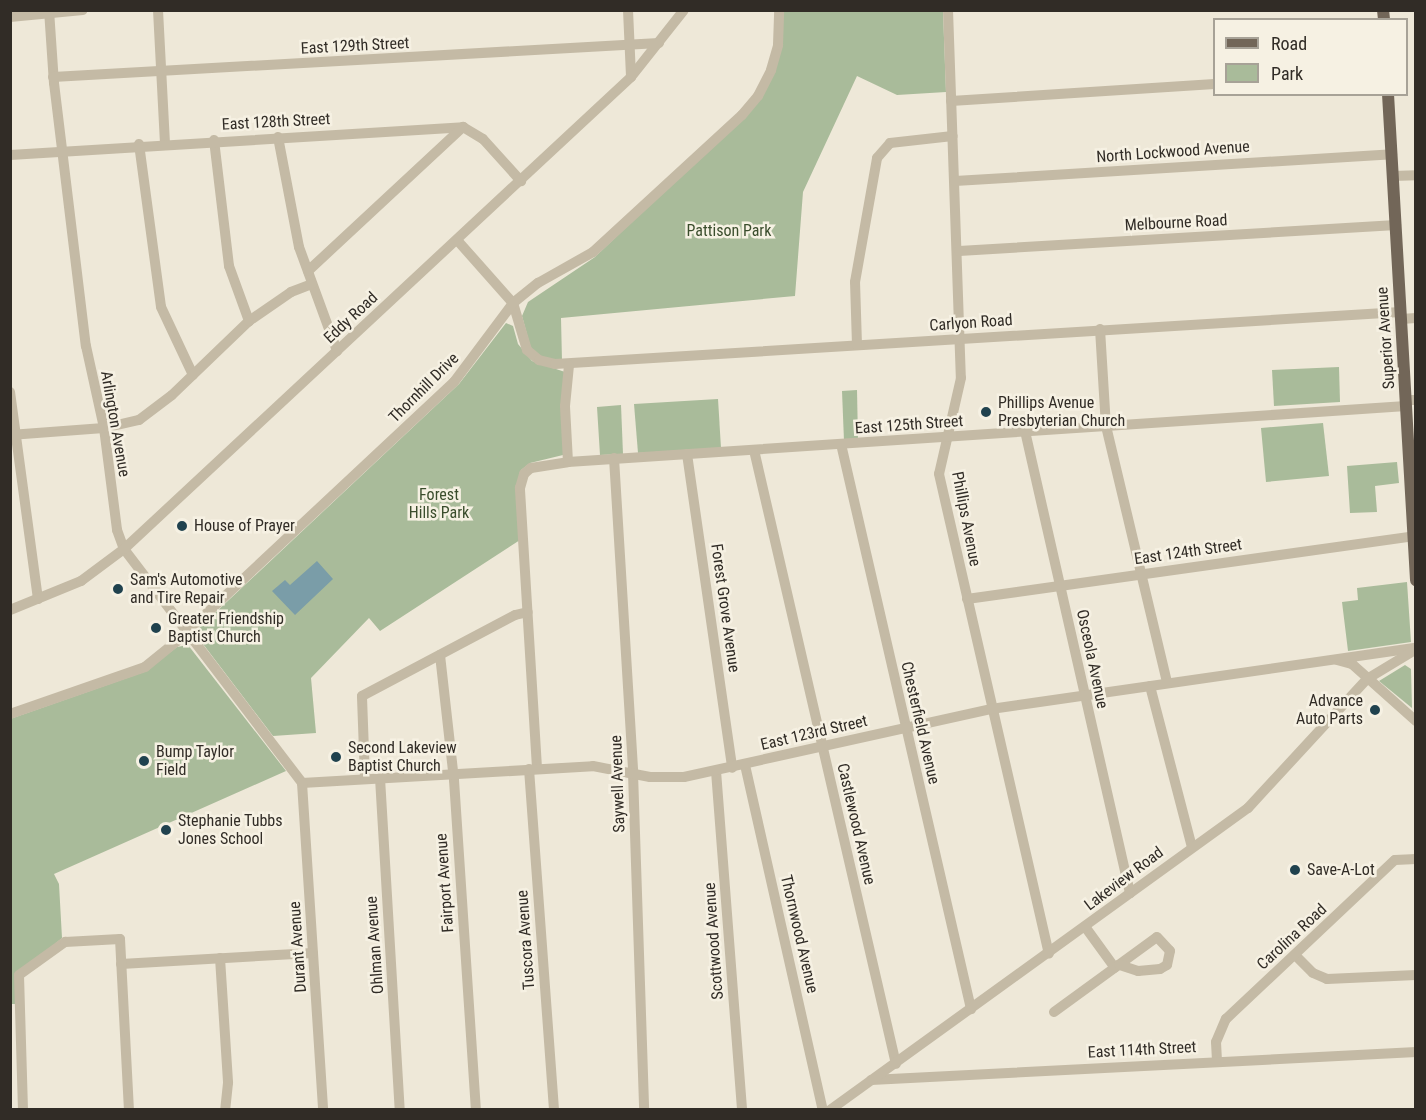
<!DOCTYPE html>
<html>
<head>
<meta charset="utf-8">
<style>
  body { margin:0 }
  #map { position:relative; width:1426px; height:1120px; overflow:hidden; background:#eee8d8; font-family:"Roboto Condensed",sans-serif }
  div>[style] { position:absolute }
  .green>* { inset:0; background:#a9bb9a }
  .water>* { inset:0; background:#7a9da8 }
  .minor>* { height:10px; margin:-5px; padding:0 5px; transform-origin:5px; border-radius:5px; background:#c4baa5 }
  .major>* { height:12px; margin:-6px; padding:0 6px; transform-origin:6px; border-radius:6px; background:#726658 }
  .dots>* { width:16px; height:16px; translate:-50% -50%; box-sizing:border-box; border:3px solid #f6f1e3; border-radius:50% }
  span { translate:-50% -50%; white-space:nowrap; text-align:center; line-height:1.15; -webkit-text-stroke:5px #f6f1e3; paint-order:stroke }
  .street-label { font-size:16px; color:#312c26 }
  .park-label { font-size:16px; color:#3a4d2c }
  .poi-label { font-size:16px; color:#312c26 }
  .left { translate:0 -50%; text-align:left }
  .right { translate:-100% -50%; text-align:right }
  .frame { position:absolute; inset:0; border:12px solid #312c26; pointer-events:none }
  .legend { position:absolute; left:1213px; top:18px; width:195px; height:78px; box-sizing:border-box; background:#f6f1e3; border:2px solid #a7a297; margin:0; padding:8px 10px; list-style:none; font-size:18px; color:#312c26 }
  .legend li { display:flex; align-items:center; gap:12px; height:30px }
  .legend b { width:30px; border:2px solid #a7a297 }
</style>
</head>
<body>
<div id="map">
  <div class="green">
    <i style="clip-path:polygon(783px 11px,943px 11px,946px 92px,897px 95px,857px 76px,803px 192px,795px 296px,561px 318px,562px 361px,541px 357px,531px 349px,522px 316px,528px 302px,595px 257px,762px 98px,781px 49px)"></i>
    <i style="clip-path:polygon(506px 323px,513px 326px,518px 344px,532px 361px,565px 372px,563px 455px,530px 463px,521px 470px,520px 540px,380px 631px,369px 618px,311px 678px,316px 733px,273px 736px,200px 640px,199px 628px,459px 384px)"></i>
    <i style="clip-path:polygon(1339px 367px,1340px 402px,1274px 406px,1272px 370px)"></i>
    <i style="clip-path:polygon(857px 390px,858px 440px,844px 441px,842px 391px)"></i>
    <i style="clip-path:polygon(718px 399px,721px 448px,638px 453px,634px 404px)"></i>
    <i style="clip-path:polygon(621px 405px,623px 454px,600px 455px,597px 407px)"></i>
    <i style="clip-path:polygon(1323px 423px,1329px 476px,1266px 482px,1261px 428px)"></i>
    <i style="clip-path:polygon(1397px 462px,1399px 483px,1375px 486px,1377px 512px,1350px 513px,1347px 466px)"></i>
    <i style="clip-path:polygon(1407px 582px,1411px 642px,1348px 651px,1342px 602px,1358px 600px,1357px 588px)"></i>
    <i style="clip-path:polygon(188px 645px,286px 771px,54px 874px,59px 884px,62px 938px,22px 972px,18px 1004px,11px 1004px,10px 719px,144px 672px,177px 647px)"></i>
    <i style="clip-path:polygon(1405px 665px,1411px 669px,1412px 708px,1379px 681px)"></i>
  </div>
  <div class="water">
    <i style="clip-path:polygon(317px 561px,333px 579px,295px 615px,272px 591px,285px 580px,290px 585px)"></i>
  </div>
  <div class="minor">
    <i style="left:49px;top:10px;width:73px;rotate:86.1deg"></i>
    <i style="left:54px;top:83px;width:265px;rotate:83.1deg"></i>
    <i style="left:86px;top:346px;width:84px;rotate:77.6deg"></i>
    <i style="left:104px;top:428px;width:103px;rotate:82.7deg"></i>
    <i style="left:117px;top:530px;width:20px;rotate:70deg"></i>
    <i style="left:124px;top:549px;width:294px;rotate:52.7deg"></i>
    <i style="left:158px;top:10px;width:133px;rotate:87deg"></i>
    <i style="left:628px;top:10px;width:67px;rotate:87.4deg"></i>
    <i style="left:948px;top:10px;width:368px;rotate:88deg"></i>
    <i style="left:961px;top:378px;width:98px;rotate:102.9deg"></i>
    <i style="left:939px;top:474px;width:492px;rotate:77.1deg"></i>
    <i style="left:10px;top:17px;width:73px;rotate:-5.5deg"></i>
    <i style="left:53px;top:77px;width:607px;rotate:-3.21deg"></i>
    <i style="left:951px;top:101px;width:264px;rotate:-3.7deg"></i>
    <i style="left:278px;top:137px;width:112px;rotate:79.2deg"></i>
    <i style="left:299px;top:247px;width:111px;rotate:69.9deg"></i>
    <i style="left:214px;top:140px;width:127px;rotate:83.2deg"></i>
    <i style="left:229px;top:266px;width:59px;rotate:70deg"></i>
    <i style="left:139px;top:144px;width:164px;rotate:82.3deg"></i>
    <i style="left:161px;top:307px;width:75px;rotate:64.8deg"></i>
    <i style="left:10px;top:155px;width:454px;rotate:-3.5deg"></i>
    <i style="left:463px;top:127px;width:23px;rotate:31deg"></i>
    <i style="left:483px;top:139px;width:57px;rotate:47.9deg"></i>
    <i style="left:1393px;top:176px;width:23px;rotate:-2deg"></i>
    <i style="left:955px;top:181px;width:438px;rotate:-3.5deg"></i>
    <i style="left:457px;top:240px;width:84px;rotate:48.4deg"></i>
    <i style="left:513px;top:303px;width:49px;rotate:73.4deg"></i>
    <i style="left:527px;top:350px;width:16px;rotate:40deg"></i>
    <i style="left:539px;top:360px;width:16px;rotate:14deg"></i>
    <i style="left:555px;top:364px;width:847px;rotate:-3.52deg"></i>
    <i style="left:959px;top:251px;width:438px;rotate:-3.4deg"></i>
    <i style="left:308px;top:271px;width:212px;rotate:-42.9deg"></i>
    <i style="left:1401px;top:319px;width:15px;rotate:-4deg"></i>
    <i style="left:1100px;top:329px;width:97px;rotate:86.5deg"></i>
    <i style="left:1106px;top:426px;width:264px;rotate:76.6deg"></i>
    <i style="left:857px;top:345px;width:63px;rotate:-91.8deg"></i>
    <i style="left:855px;top:282px;width:126px;rotate:-79.9deg"></i>
    <i style="left:877px;top:158px;width:20px;rotate:-49deg"></i>
    <i style="left:890px;top:143px;width:63px;rotate:-6.3deg"></i>
    <i style="left:10px;top:392px;width:209px;rotate:82.3deg"></i>
    <i style="left:1406px;top:400px;width:10px"></i>
    <i style="left:1025px;top:431px;width:474px;rotate:77.2deg"></i>
    <i style="left:10px;top:435px;width:94px;rotate:-4.3deg"></i>
    <i style="left:104px;top:428px;width:36px;rotate:-13deg"></i>
    <i style="left:139px;top:420px;width:41px;rotate:-37.1deg"></i>
    <i style="left:172px;top:395px;width:107px;rotate:-43.9deg"></i>
    <i style="left:249px;top:321px;width:51px;rotate:-34.6deg"></i>
    <i style="left:291px;top:292px;width:22px;rotate:-21deg"></i>
    <i style="left:841px;top:444px;width:580px;rotate:77.04deg"></i>
    <i style="left:754px;top:450px;width:630px;rotate:76.98deg"></i>
    <i style="left:687px;top:454px;width:317px;rotate:81.8deg"></i>
    <i style="left:614px;top:458px;width:316px;rotate:86.5deg"></i>
    <i style="left:633px;top:773px;width:337px;rotate:88.1deg"></i>
    <i style="left:568px;top:462px;width:56px;rotate:-93.1deg"></i>
    <i style="left:565px;top:406px;width:41px;rotate:-84.4deg"></i>
    <i style="left:967px;top:599px;width:450px;rotate:-8deg"></i>
    <i style="left:10px;top:610px;width:77px;rotate:-22.2deg"></i>
    <i style="left:81px;top:581px;width:54px;rotate:-36.7deg"></i>
    <i style="left:124px;top:549px;width:693px;rotate:-42.95deg"></i>
    <i style="left:631px;top:77px;width:85px;rotate:-51.7deg"></i>
    <i style="left:440px;top:655px;width:126px;rotate:83.6deg"></i>
    <i style="left:454px;top:780px;width:331px;rotate:86.2deg"></i>
    <i style="left:1337px;top:660px;width:16px;rotate:15deg"></i>
    <i style="left:1352px;top:664px;width:86px;rotate:41.7deg"></i>
    <i style="left:1150px;top:686px;width:166px;rotate:75.4deg"></i>
    <i style="left:10px;top:714px;width:143px;rotate:-19.2deg"></i>
    <i style="left:145px;top:667px;width:41px;rotate:-39.1deg"></i>
    <i style="left:177px;top:641px;width:379px;rotate:-43.1deg"></i>
    <i style="left:454px;top:382px;width:99px;rotate:-53.2deg"></i>
    <i style="left:513px;top:303px;width:32px;rotate:-39deg"></i>
    <i style="left:538px;top:283px;width:63px;rotate:-29.4deg"></i>
    <i style="left:593px;top:252px;width:202px;rotate:-42.6deg"></i>
    <i style="left:742px;top:115px;width:25px;rotate:-50deg"></i>
    <i style="left:758px;top:96px;width:29px;rotate:-63deg"></i>
    <i style="left:771px;top:70px;width:26px;rotate:-74deg"></i>
    <i style="left:778px;top:45px;width:35px;rotate:-88deg"></i>
    <i style="left:745px;top:765px;width:354px;rotate:77.3deg"></i>
    <i style="left:537px;top:768px;width:281px;rotate:-93.5deg"></i>
    <i style="left:520px;top:488px;width:15px;rotate:-74deg"></i>
    <i style="left:524px;top:474px;width:9px;rotate:-41deg"></i>
    <i style="left:531px;top:468px;width:37px;rotate:-9deg"></i>
    <i style="left:568px;top:462px;width:840px;rotate:-3.82deg"></i>
    <i style="left:529px;top:769px;width:342px;rotate:85.8deg"></i>
    <i style="left:716px;top:771px;width:340px;rotate:85.6deg"></i>
    <i style="left:380px;top:778px;width:333px;rotate:86.6deg"></i>
    <i style="left:365px;top:779px;width:83px;rotate:-92.1deg"></i>
    <i style="left:362px;top:696px;width:173px;rotate:-27.9deg"></i>
    <i style="left:515px;top:615px;width:13px;rotate:-13deg"></i>
    <i style="left:302px;top:783px;width:291px;rotate:-3.3deg"></i>
    <i style="left:593px;top:766px;width:58px;rotate:10.9deg"></i>
    <i style="left:650px;top:777px;width:34px"></i>
    <i style="left:684px;top:777px;width:314px;rotate:-12.5deg"></i>
    <i style="left:991px;top:709px;width:429px;rotate:-8.2deg"></i>
    <i style="left:302px;top:783px;width:328px;rotate:86.3deg"></i>
    <i style="left:1086px;top:928px;width:49px;rotate:54.1deg"></i>
    <i style="left:1295px;top:955px;width:25px;rotate:45deg"></i>
    <i style="left:1313px;top:973px;width:15px;rotate:23deg"></i>
    <i style="left:1327px;top:979px;width:89px;rotate:-2.6deg"></i>
    <i style="left:220px;top:958px;width:125px;rotate:86.3deg"></i>
    <i style="left:228px;top:1083px;width:27px;rotate:96deg"></i>
    <i style="left:121px;top:964px;width:192px;rotate:-3.3deg"></i>
    <i style="left:1054px;top:1012px;width:127px;rotate:-36.1deg"></i>
    <i style="left:1157px;top:937px;width:19px;rotate:47deg"></i>
    <i style="left:1170px;top:951px;width:14px;rotate:102deg"></i>
    <i style="left:1167px;top:965px;width:8px;rotate:150deg"></i>
    <i style="left:1160px;top:969px;width:22px;rotate:175deg"></i>
    <i style="left:1138px;top:971px;width:20px;rotate:-162deg"></i>
    <i style="left:1217px;top:1061px;width:19px;rotate:-93deg"></i>
    <i style="left:1216px;top:1042px;width:25px;rotate:-67deg"></i>
    <i style="left:1226px;top:1019px;width:232px;rotate:-43.3deg"></i>
    <i style="left:1395px;top:860px;width:21px;rotate:-3deg"></i>
    <i style="left:871px;top:1080px;width:546px;rotate:-2.94deg"></i>
    <i style="left:23px;top:1110px;width:135px;rotate:-91.7deg"></i>
    <i style="left:19px;top:975px;width:57px;rotate:-35.7deg"></i>
    <i style="left:65px;top:942px;width:55px;rotate:-3.1deg"></i>
    <i style="left:120px;top:939px;width:171px;rotate:87deg"></i>
    <i style="left:830px;top:1110px;width:516px;rotate:-35.85deg"></i>
    <i style="left:1248px;top:808px;width:176px;rotate:-47.3deg"></i>
    <i style="left:1367px;top:679px;width:56px;rotate:-31.1deg"></i>
  </div>
  <div class="major">
    <i style="left:1383px;top:10px;width:10px;rotate:84deg"></i>
    <i style="left:1388px;top:94px;width:487px;rotate:86.7deg"></i>
  </div>
  <div class="dots">
    <i style="left:986px;top:412px;background:#20424e"></i>
    <i style="left:182px;top:526px;background:#20424e"></i>
    <i style="left:118px;top:589px;background:#20424e"></i>
    <i style="left:156px;top:628px;background:#20424e"></i>
    <i style="left:1375px;top:710px;background:#20424e"></i>
    <i style="left:336px;top:757px;background:#20424e"></i>
    <i style="left:144px;top:761px;background:#20424e"></i>
    <i style="left:166px;top:830px;background:#20424e"></i>
    <i style="left:1295px;top:870px;background:#20424e"></i>
  </div>
  <div class="street-label">
    <span style="left:355px;top:46px;rotate:-3deg">East 129th Street</span>
    <span style="left:276px;top:122px;rotate:-3deg">East 128th Street</span>
    <span style="left:1173px;top:152px;rotate:-4deg">North Lockwood Avenue</span>
    <span style="left:1176px;top:223px;rotate:-3deg">Melbourne Road</span>
    <span style="left:351px;top:318px;rotate:-43deg">Eddy Road</span>
    <span style="left:971px;top:323px;rotate:-4deg">Carlyon Road</span>
    <span style="left:1386px;top:338px;rotate:-94deg">Superior Avenue</span>
    <span style="left:424px;top:388px;rotate:-45deg">Thornhill Drive</span>
    <span style="left:115px;top:424px;rotate:80deg">Arlington Avenue</span>
    <span style="left:909px;top:425px;rotate:-4deg">East 125th Street</span>
    <span style="left:966px;top:519px;rotate:79deg">Phillips Avenue</span>
    <span style="left:1188px;top:552px;rotate:-8deg">East 124th Street</span>
    <span style="left:725px;top:608px;rotate:82deg">Forest Grove Avenue</span>
    <span style="left:1092px;top:659px;rotate:78deg">Osceola Avenue</span>
    <span style="left:920px;top:723px;rotate:77deg">Chesterfield Avenue</span>
    <span style="left:814px;top:733px;rotate:-13deg">East 123rd Street</span>
    <span style="left:618px;top:784px;rotate:-92deg">Saywell Avenue</span>
    <span style="left:856px;top:824px;rotate:77deg">Castlewood Avenue</span>
    <span style="left:1124px;top:879px;rotate:-37deg">Lakeview Road</span>
    <span style="left:445px;top:883px;rotate:-94deg">Fairport Avenue</span>
    <span style="left:799px;top:934px;rotate:77deg">Thornwood Avenue</span>
    <span style="left:1292px;top:937px;rotate:-43deg">Carolina Road</span>
    <span style="left:526px;top:940px;rotate:-94deg">Tuscora Avenue</span>
    <span style="left:714px;top:941px;rotate:-94deg">Scottwood Avenue</span>
    <span style="left:375px;top:945px;rotate:-94deg">Ohlman Avenue</span>
    <span style="left:298px;top:947px;rotate:-94deg">Durant Avenue</span>
    <span style="left:1142px;top:1050px;rotate:-3deg">East 114th Street</span>
  </div>
  <div class="park-label">
    <span style="left:729px;top:231px">Pattison Park</span>
    <span style="left:439px;top:504px">Forest<br>Hills Park</span>
  </div>
  <div class="poi-label">
    <span class="left" style="left:998px;top:412px">Phillips Avenue<br>Presbyterian Church</span>
    <span class="left" style="left:194px;top:526px">House of Prayer</span>
    <span class="left" style="left:130px;top:589px">Sam's Automotive<br>and Tire Repair</span>
    <span class="left" style="left:168px;top:628px">Greater Friendship<br>Baptist Church</span>
    <span class="right" style="left:1363px;top:710px">Advance<br>Auto Parts</span>
    <span class="left" style="left:348px;top:757px">Second Lakeview<br>Baptist Church</span>
    <span class="left" style="left:156px;top:761px">Bump Taylor<br>Field</span>
    <span class="left" style="left:178px;top:830px">Stephanie Tubbs<br>Jones School</span>
    <span class="left" style="left:1307px;top:870px">Save-A-Lot</span>
  </div>
  <div class="frame"></div>
  <ul class="legend">
  <li><b style="height:8px;background:#726658"></b>Road</li>
  <li><b style="height:16px;background:#a9bb9a"></b>Park</li>
  </ul>
</div>
</body>
</html>
